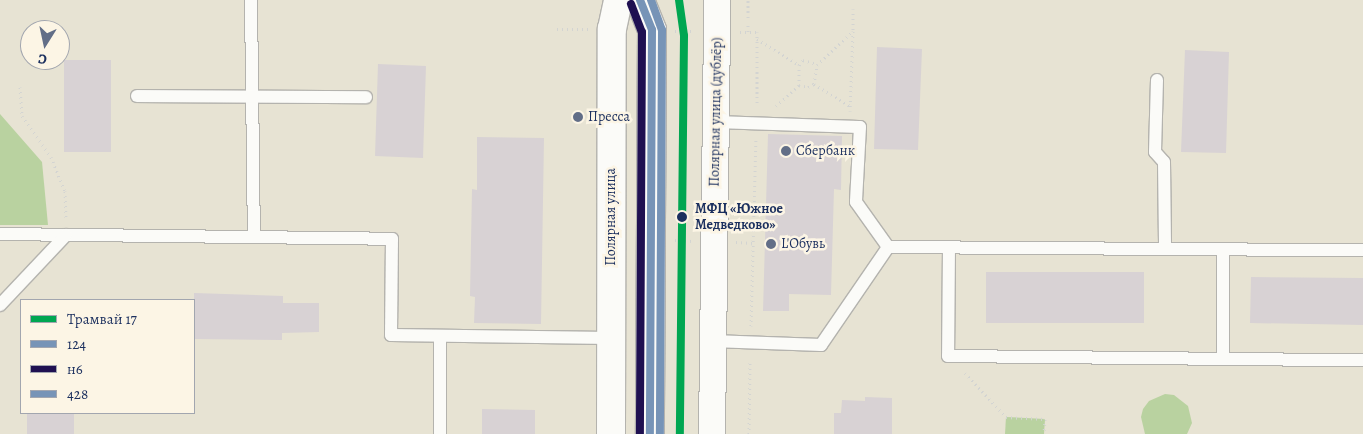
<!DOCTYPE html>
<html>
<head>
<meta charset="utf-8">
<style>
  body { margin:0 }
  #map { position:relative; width:1363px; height:434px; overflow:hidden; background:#e7e3d3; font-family:Alegreya,serif }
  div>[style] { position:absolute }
  .green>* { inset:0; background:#b9d2a0 }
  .building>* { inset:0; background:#d8d2d4 }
  .path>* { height:3px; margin-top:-1.5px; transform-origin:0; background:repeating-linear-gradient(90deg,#d3d4d2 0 1px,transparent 0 5px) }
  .roads { filter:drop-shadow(1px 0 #b4b3ae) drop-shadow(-1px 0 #b4b3ae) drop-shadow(0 1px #b4b3ae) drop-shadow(0 -1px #b4b3ae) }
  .lane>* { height:12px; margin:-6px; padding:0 6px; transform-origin:6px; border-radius:6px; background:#fbfbf8 }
  .street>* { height:26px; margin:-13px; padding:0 13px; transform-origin:13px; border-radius:13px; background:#fbfbf8 }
  .secondary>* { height:28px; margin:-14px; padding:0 14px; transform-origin:14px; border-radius:14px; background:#fbfbf8 }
  .bus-1>* { height:8px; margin:-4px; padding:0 4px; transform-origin:4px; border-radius:4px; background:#7794b7 }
  .bus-2>* { height:8px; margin:-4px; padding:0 4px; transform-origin:4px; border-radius:4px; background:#1f1051 }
  .bus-3>* { height:8px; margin:-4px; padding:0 4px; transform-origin:4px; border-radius:4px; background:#7794b7 }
  .tram-1>* { height:8px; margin:-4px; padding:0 4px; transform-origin:4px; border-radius:4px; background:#00a651 }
  .dots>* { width:14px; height:14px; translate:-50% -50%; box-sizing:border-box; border:2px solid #fcf5e5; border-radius:50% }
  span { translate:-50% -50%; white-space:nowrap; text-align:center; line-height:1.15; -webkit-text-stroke:5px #fcf5e5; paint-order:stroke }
  .street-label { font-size:14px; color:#1b2f5e }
  .poi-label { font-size:14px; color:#1b2f5e }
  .left { translate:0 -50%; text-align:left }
  .stop-label { font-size:14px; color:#1b2f5e; font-weight:700 }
  .legend { position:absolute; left:20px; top:299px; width:175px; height:115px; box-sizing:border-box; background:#fcf5e5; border:1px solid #a2a6af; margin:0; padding:6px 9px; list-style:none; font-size:15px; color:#1b2f5e }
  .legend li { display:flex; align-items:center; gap:10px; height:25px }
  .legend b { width:25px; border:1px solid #a2a6af }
  .north { position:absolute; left:20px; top:20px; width:50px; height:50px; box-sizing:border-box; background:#fcf5e5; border:1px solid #a2a6af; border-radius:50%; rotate:190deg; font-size:14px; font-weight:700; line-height:20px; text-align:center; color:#1b2f5e }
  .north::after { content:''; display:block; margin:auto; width:18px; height:22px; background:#626e87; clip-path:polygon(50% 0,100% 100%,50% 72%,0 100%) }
</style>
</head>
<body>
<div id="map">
  <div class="green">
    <i style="clip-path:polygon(0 114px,42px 162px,48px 225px,0 225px)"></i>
    <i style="clip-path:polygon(1165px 394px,1174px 395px,1188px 406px,1192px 423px,1187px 434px,1145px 434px,1141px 417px,1143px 409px,1149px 401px)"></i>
    <i style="clip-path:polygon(1006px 417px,1045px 419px,1044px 434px,1005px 434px)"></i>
  </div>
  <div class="building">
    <i style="clip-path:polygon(877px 47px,922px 49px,918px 150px,874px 149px)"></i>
    <i style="clip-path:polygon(1185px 50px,1229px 52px,1226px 153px,1181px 152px)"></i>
    <i style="clip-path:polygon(64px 60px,111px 60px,111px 152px,64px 152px)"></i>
    <i style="clip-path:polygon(378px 64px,426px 66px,423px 158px,375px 156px)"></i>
    <i style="clip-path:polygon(768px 134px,842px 136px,841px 190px,834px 189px,831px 295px,789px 294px,789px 311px,763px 311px)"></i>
    <i style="clip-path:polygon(477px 137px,544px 138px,541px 324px,474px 323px,475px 297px,470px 296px,472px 189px,477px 190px)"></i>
    <i style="clip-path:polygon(986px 272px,1144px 272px,1144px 323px,986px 323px)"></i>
    <i style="clip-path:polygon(1251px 277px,1363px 278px,1363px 325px,1250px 323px)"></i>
    <i style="clip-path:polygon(194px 293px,283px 296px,283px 303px,319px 303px,319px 332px,282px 333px,282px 340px,194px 339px)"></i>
    <i style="clip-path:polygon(865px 397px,892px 398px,892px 434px,834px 434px,834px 413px,841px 413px,842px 400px,865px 401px)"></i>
    <i style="clip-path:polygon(482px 409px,535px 410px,535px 434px,482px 434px)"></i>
    <i style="clip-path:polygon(27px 413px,74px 413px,74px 434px,27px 434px)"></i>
  </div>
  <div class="path">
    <i style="left:853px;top:9px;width:22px;rotate:90deg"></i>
    <i style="left:557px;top:29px;width:32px"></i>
    <i style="left:675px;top:31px;width:19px"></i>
    <i style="left:740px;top:32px;width:17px"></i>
    <i style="left:757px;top:32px;width:74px;rotate:90deg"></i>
    <i style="left:748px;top:32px;width:32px;rotate:-90deg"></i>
    <i style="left:757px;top:39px;width:49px;rotate:31.8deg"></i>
    <i style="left:814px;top:84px;width:42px;rotate:31.4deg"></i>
    <i style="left:799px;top:85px;width:20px;rotate:-90deg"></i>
    <i style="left:799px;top:65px;width:6px;rotate:-51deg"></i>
    <i style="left:803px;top:60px;width:15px;rotate:16deg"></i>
    <i style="left:20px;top:87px;width:29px;rotate:86deg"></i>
    <i style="left:22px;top:116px;width:50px;rotate:54.7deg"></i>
    <i style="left:51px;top:157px;width:37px;rotate:68deg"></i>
    <i style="left:65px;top:191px;width:28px;rotate:88deg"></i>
    <i style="left:776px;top:106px;width:31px;rotate:-42deg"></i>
    <i style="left:799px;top:85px;width:9px;rotate:13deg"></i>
    <i style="left:808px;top:87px;width:7px;rotate:-27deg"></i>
    <i style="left:814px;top:84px;width:19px;rotate:-81deg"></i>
    <i style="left:817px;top:65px;width:50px;rotate:-43.4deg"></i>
    <i style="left:853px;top:31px;width:80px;rotate:92.1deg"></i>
    <i style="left:675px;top:240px;width:16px;rotate:4deg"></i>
    <i style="left:736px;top:242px;width:17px;rotate:3deg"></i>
    <i style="left:751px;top:326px;width:186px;rotate:-88.5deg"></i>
    <i style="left:965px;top:373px;width:60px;rotate:47deg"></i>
    <i style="left:1006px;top:417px;width:39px;rotate:3deg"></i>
    <i style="left:1045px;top:419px;width:15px;rotate:94deg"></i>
    <i style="left:749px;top:434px;width:74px;rotate:-89.2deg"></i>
  </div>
  <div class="roads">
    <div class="lane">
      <i style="left:251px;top:0;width:237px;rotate:89.3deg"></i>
      <i style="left:1157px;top:80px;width:72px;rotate:91.6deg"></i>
      <i style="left:1155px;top:152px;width:13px;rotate:48deg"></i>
      <i style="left:1164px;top:162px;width:87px;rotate:89.3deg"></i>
      <i style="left:137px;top:96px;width:229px;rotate:0.3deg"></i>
      <i style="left:715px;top:122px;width:145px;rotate:2deg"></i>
      <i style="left:860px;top:127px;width:75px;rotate:93.1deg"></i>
      <i style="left:856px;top:202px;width:55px;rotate:54.6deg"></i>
      <i style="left:0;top:234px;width:392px;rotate:0.7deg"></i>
      <i style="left:392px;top:239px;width:96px;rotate:90.6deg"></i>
      <i style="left:391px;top:335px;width:219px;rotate:0.8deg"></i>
      <i style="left:949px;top:247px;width:109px;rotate:90.5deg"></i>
      <i style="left:948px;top:356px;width:415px;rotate:0.6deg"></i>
      <i style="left:0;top:305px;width:96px;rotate:-46.7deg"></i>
      <i style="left:712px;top:341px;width:109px;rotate:2.1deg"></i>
      <i style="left:821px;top:345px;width:119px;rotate:-55.6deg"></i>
      <i style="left:888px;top:247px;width:475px;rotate:0.4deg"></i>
      <i style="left:1223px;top:358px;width:109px;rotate:-90deg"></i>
      <i style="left:440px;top:434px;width:98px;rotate:-90deg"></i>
    </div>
    <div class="street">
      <i style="left:712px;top:434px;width:434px;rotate:-89.3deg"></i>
    </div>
    <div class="secondary">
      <i style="left:640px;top:0;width:32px;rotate:68deg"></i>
      <i style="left:652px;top:30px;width:404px;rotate:90.3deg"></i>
      <i style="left:611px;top:434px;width:405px;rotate:-89.9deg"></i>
      <i style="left:612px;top:29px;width:30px;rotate:-78deg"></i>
    </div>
  </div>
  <div class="bus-1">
    <i style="left:640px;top:0;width:32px;rotate:68deg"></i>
    <i style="left:652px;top:30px;width:404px;rotate:90.3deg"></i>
  </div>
  <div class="bus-2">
    <i style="left:631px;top:4px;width:30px;rotate:69deg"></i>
    <i style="left:642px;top:32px;width:402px;rotate:90.3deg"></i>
  </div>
  <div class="bus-3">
    <i style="left:651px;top:0;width:32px;rotate:70deg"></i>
    <i style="left:662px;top:30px;width:404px;rotate:90.3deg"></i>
  </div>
  <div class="tram-1">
    <i style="left:679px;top:0;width:36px;rotate:82deg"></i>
    <i style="left:684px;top:36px;width:398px;rotate:90.6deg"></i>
  </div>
  <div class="dots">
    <i style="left:578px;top:117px;background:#626e87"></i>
    <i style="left:786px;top:151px;background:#626e87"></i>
    <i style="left:682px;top:217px;background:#1b2f5e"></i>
    <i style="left:771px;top:244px;background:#626e87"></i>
  </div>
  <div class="street-label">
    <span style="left:716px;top:112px;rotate:-89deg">Полярная улица (дублёр)</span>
    <span style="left:611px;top:217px;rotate:-90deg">Полярная улица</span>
  </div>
  <div class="poi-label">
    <span class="left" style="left:588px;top:117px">Пресса</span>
    <span class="left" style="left:796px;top:151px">Сбербанк</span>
    <span class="left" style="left:781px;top:244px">L'Обувь</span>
  </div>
  <div class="stop-label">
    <span class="left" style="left:695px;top:217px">МФЦ «Южное<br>Медведково»</span>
  </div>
  <ul class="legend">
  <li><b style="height:6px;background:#00a651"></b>Трамвай 17</li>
  <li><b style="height:6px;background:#7794b7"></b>124</li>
  <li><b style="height:6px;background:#1f1051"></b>н6</li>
  <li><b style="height:6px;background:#7794b7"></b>428</li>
  </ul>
  <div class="north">С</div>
</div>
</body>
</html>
